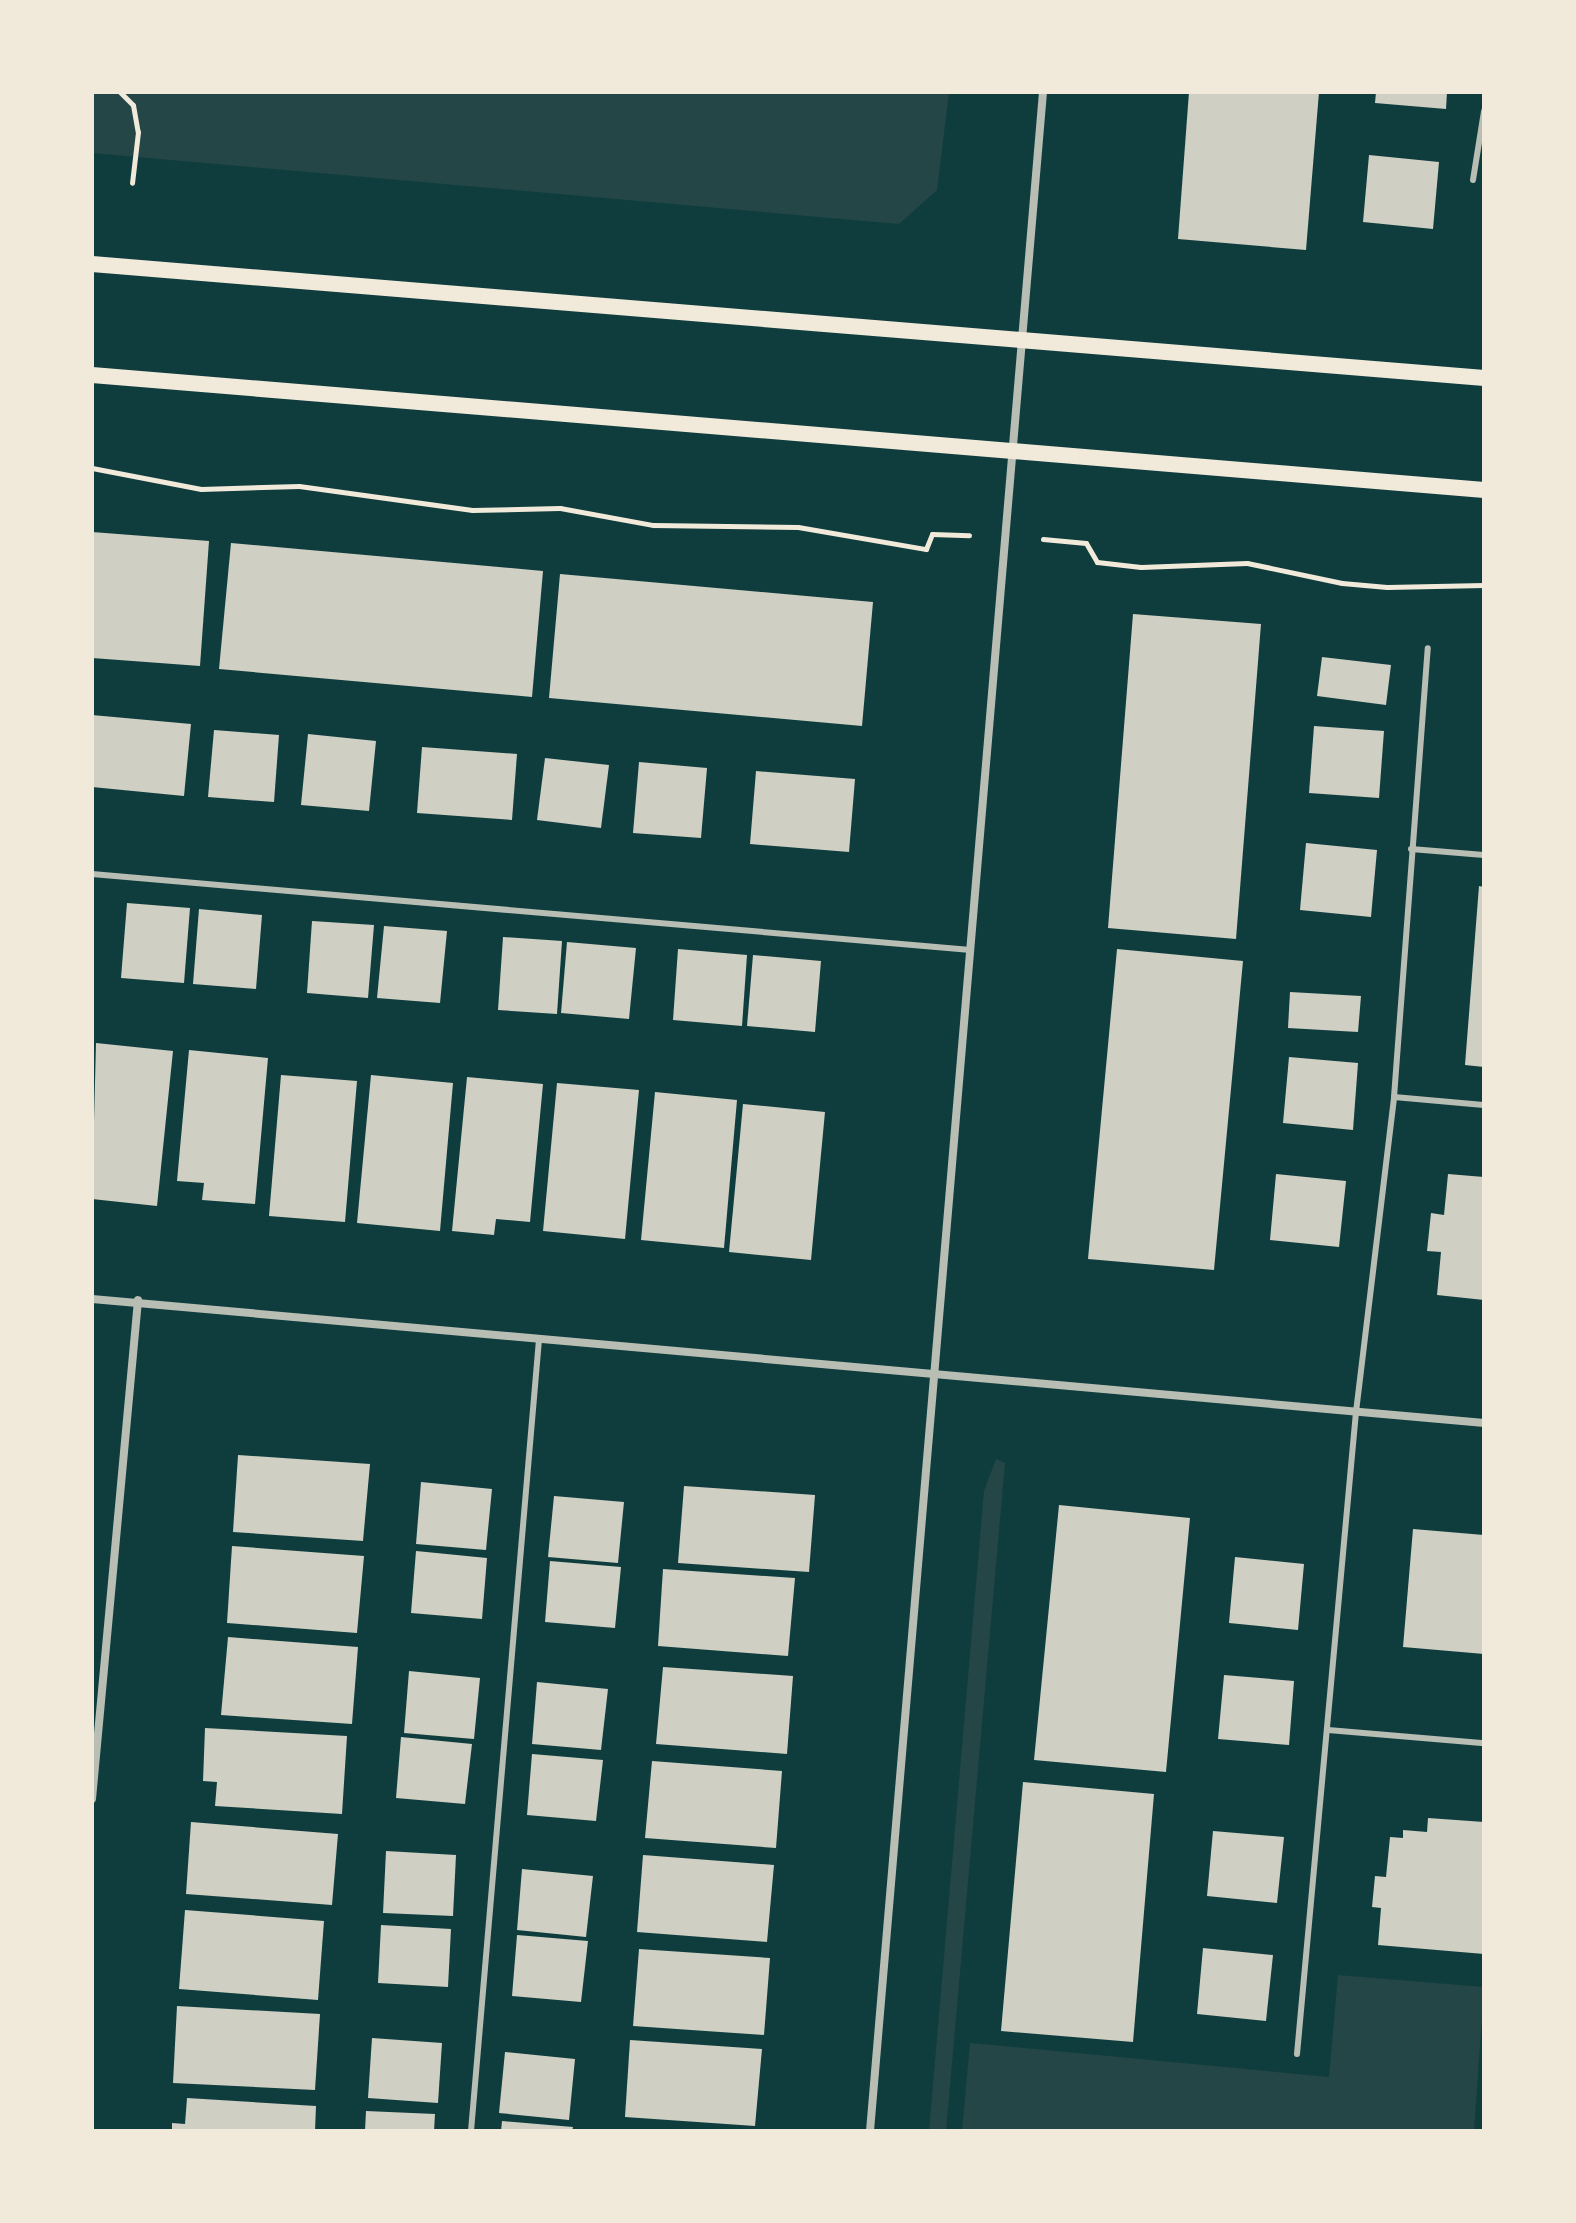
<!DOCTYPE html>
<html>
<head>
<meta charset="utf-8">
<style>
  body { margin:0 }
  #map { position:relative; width:1576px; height:2223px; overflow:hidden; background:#0f3d3e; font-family:Quicksand,sans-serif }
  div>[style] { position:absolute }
  .green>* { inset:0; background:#244646 }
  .building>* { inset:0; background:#cfcfc3 }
  .path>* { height:5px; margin:-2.5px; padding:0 2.5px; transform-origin:2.5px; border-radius:2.5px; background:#f1e9da }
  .service>* { height:6px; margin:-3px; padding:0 3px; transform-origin:3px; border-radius:3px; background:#b8beb3 }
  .minor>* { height:8px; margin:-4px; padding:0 4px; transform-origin:4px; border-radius:4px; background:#b8beb3 }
  .secondary>* { height:16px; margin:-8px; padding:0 8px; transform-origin:8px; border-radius:8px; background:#f1e9da }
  span { translate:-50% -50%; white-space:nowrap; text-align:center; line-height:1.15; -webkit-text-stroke:6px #f1e9da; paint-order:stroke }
  .frame { position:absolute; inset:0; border:94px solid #f1e9da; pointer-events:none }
</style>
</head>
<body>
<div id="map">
  <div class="green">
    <i style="clip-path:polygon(92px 92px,949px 92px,937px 190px,899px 224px,92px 153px)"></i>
    <i style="clip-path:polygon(996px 1459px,1005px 1463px,946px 2131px,929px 2131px,984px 1491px)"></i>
    <i style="clip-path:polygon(1338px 1975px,1484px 1987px,1474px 2131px,962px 2131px,970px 2043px,1329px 2077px)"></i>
  </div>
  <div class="building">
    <i style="clip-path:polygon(1189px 92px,1319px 92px,1306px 250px,1178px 239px)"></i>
    <i style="clip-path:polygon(1376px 92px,1447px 92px,1446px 109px,1375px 103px)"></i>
    <i style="clip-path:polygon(1369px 155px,1439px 162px,1433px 229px,1363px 222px)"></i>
    <i style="clip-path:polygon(92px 532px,209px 541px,200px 666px,92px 658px)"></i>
    <i style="clip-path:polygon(231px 543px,543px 571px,532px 697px,219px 669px)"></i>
    <i style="clip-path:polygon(560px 574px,873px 602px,862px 726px,549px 698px)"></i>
    <i style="clip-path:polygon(1133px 614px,1261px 624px,1236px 939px,1108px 928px)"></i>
    <i style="clip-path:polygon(1322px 657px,1391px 665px,1386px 705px,1317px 696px)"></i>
    <i style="clip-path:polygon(92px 715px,191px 724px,184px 796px,92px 787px)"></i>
    <i style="clip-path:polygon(1314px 726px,1384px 731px,1379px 798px,1309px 793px)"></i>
    <i style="clip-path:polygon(214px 730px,279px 735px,274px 802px,208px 797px)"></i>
    <i style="clip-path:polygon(308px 734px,376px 741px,369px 811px,301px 805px)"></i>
    <i style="clip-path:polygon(422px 747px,517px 754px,512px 820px,417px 813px)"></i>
    <i style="clip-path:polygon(545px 758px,609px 765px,601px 828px,537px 820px)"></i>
    <i style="clip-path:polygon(639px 762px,707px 768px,701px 838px,633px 833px)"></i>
    <i style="clip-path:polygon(756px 771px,855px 779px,849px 852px,750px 844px)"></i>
    <i style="clip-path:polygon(1306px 843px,1377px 850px,1371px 917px,1300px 910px)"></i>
    <i style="clip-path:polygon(1479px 886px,1484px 887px,1484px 1067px,1465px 1065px)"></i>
    <i style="clip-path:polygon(127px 903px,190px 908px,184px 983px,121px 978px)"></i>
    <i style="clip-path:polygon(199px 909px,262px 915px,256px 989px,193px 984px)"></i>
    <i style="clip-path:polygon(312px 921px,374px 925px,368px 998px,307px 993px)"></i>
    <i style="clip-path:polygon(384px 926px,447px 931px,440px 1003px,377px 998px)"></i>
    <i style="clip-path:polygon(503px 937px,562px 941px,557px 1014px,498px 1010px)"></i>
    <i style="clip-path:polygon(567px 942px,636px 948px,629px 1019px,561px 1013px)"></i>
    <i style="clip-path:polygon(678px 949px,747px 955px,742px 1026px,673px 1020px)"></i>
    <i style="clip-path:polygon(1117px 949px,1243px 961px,1214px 1270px,1088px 1259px)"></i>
    <i style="clip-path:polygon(753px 955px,821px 961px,815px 1032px,747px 1026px)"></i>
    <i style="clip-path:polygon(1290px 992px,1361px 996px,1358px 1032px,1288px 1028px)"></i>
    <i style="clip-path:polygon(96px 1043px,173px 1051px,157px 1206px,92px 1199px)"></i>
    <i style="clip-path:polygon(189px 1050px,268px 1058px,255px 1204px,202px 1200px,204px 1183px,177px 1181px)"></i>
    <i style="clip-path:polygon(1289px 1057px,1358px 1063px,1353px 1130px,1283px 1123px)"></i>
    <i style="clip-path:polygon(281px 1075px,357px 1081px,345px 1222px,269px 1216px)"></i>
    <i style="clip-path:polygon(371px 1075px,453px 1083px,440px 1231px,357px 1223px)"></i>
    <i style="clip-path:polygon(467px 1077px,543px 1084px,530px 1222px,496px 1219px,494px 1235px,452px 1231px)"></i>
    <i style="clip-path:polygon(557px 1083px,639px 1090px,625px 1239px,543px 1231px)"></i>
    <i style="clip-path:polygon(655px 1092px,737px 1100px,724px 1248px,641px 1240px)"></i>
    <i style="clip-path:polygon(743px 1104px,825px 1112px,811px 1260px,729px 1252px)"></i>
    <i style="clip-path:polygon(1276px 1174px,1346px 1181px,1339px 1247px,1270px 1240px)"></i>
    <i style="clip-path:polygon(1448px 1174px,1484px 1177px,1484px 1300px,1437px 1295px,1441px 1252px,1427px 1251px,1431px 1213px,1444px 1215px)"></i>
    <i style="clip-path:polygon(238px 1455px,370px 1464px,363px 1541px,233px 1532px)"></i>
    <i style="clip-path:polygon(421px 1482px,492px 1489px,486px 1550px,416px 1544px)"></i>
    <i style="clip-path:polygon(684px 1486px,815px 1495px,809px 1572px,678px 1563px)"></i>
    <i style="clip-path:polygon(554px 1496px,624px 1502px,618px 1563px,548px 1557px)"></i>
    <i style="clip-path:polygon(1059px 1505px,1190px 1518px,1166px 1772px,1034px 1760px)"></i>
    <i style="clip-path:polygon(1413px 1529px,1484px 1535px,1484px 1654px,1403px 1647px)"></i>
    <i style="clip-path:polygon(232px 1546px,364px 1556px,357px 1633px,227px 1623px)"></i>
    <i style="clip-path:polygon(416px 1551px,487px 1558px,482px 1619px,411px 1613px)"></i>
    <i style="clip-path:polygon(1235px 1557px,1304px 1564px,1298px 1630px,1229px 1623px)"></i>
    <i style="clip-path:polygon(550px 1561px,621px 1567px,615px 1628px,545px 1622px)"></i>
    <i style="clip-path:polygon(663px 1569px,795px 1578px,788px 1656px,658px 1646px)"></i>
    <i style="clip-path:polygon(228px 1637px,358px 1647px,352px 1724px,221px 1715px)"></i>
    <i style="clip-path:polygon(663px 1667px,793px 1676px,787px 1754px,656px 1744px)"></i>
    <i style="clip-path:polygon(409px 1671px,480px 1678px,474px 1739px,404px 1733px)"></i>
    <i style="clip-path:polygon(1224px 1675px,1294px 1681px,1289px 1745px,1218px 1739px)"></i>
    <i style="clip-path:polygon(537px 1682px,608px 1689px,601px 1750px,532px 1744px)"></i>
    <i style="clip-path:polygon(205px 1728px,347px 1736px,342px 1814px,215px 1806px,217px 1782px,203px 1781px)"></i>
    <i style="clip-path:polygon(401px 1737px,472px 1744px,465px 1804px,396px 1798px)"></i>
    <i style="clip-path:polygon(532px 1754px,603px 1760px,596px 1821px,527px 1815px)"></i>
    <i style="clip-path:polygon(652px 1761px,782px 1771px,776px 1848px,645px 1838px)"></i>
    <i style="clip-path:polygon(1023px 1782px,1154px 1794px,1133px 2042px,1001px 2031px)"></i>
    <i style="clip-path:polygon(1428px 1818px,1484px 1822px,1484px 1954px,1378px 1945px,1381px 1908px,1372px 1907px,1375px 1876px,1386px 1877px,1390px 1837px,1403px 1838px,1403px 1830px,1427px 1832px)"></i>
    <i style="clip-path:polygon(191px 1822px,338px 1834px,332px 1905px,186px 1894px)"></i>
    <i style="clip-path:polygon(1213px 1831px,1284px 1837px,1277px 1903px,1207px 1896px)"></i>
    <i style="clip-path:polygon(386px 1851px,456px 1855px,453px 1916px,383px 1913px)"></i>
    <i style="clip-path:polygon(643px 1855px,774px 1865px,767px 1942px,637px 1932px)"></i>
    <i style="clip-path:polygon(522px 1869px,593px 1876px,586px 1937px,517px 1930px)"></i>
    <i style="clip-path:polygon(185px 1910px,324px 1921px,318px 2000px,179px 1989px)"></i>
    <i style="clip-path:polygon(381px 1925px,451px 1929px,448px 1987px,378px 1983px)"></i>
    <i style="clip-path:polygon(517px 1935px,588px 1941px,581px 2002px,512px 1996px)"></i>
    <i style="clip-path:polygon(1203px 1948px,1273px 1955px,1266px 2021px,1197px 2014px)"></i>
    <i style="clip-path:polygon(639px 1949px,770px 1958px,764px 2035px,633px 2026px)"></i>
    <i style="clip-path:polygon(177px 2006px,320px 2014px,315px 2090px,173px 2083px)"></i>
    <i style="clip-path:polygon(372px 2038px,442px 2043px,438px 2103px,368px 2098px)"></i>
    <i style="clip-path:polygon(630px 2040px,762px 2049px,755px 2126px,625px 2117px)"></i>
    <i style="clip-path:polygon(505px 2052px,575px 2059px,569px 2120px,499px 2113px)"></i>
    <i style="clip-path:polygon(187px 2098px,316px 2106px,315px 2131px,172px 2131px,172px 2123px,185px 2124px)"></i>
    <i style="clip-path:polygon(366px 2111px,435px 2114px,434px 2131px,365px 2131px)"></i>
    <i style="clip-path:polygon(502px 2121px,573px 2127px,572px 2131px,501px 2131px)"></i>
  </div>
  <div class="path">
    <i style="left:120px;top:92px;width:18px;rotate:45deg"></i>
    <i style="left:133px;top:105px;width:27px;rotate:80deg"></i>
    <i style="left:138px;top:132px;width:51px;rotate:96.7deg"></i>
    <i style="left:92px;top:468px;width:111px;rotate:10.9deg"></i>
    <i style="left:201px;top:489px;width:98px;rotate:-1.8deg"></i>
    <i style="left:299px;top:486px;width:175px;rotate:7.9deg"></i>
    <i style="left:472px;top:510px;width:88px;rotate:-1.3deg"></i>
    <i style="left:560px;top:508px;width:95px;rotate:10.4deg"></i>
    <i style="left:653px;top:525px;width:145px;rotate:0.8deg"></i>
    <i style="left:798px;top:527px;width:130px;rotate:9.8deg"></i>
    <i style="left:926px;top:549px;width:16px;rotate:-68deg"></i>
    <i style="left:932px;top:534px;width:37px;rotate:2deg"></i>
    <i style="left:1043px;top:539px;width:43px;rotate:5.3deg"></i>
    <i style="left:1086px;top:543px;width:22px;rotate:60deg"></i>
    <i style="left:1097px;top:562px;width:44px;rotate:6.5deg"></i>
    <i style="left:1141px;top:567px;width:106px;rotate:-2.2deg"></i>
    <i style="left:1247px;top:563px;width:97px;rotate:11.9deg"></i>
    <i style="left:1342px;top:583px;width:45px;rotate:5.1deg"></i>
    <i style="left:1387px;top:587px;width:97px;rotate:-1.2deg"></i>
  </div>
  <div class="service">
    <i style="left:1473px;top:180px;width:70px;rotate:-80.9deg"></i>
    <i style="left:1411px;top:849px;width:73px;rotate:4.7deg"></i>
    <i style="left:92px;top:874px;width:882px;rotate:4.94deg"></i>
    <i style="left:1394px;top:1097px;width:90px;rotate:5.1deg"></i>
    <i style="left:1328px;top:1730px;width:157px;rotate:4.8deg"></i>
    <i style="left:1297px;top:2054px;width:645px;rotate:-84.75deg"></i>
    <i style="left:1356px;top:1412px;width:317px;rotate:-83.1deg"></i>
    <i style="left:1394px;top:1097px;width:450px;rotate:-85.7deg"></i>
    <i style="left:471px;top:2131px;width:795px;rotate:-85.09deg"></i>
  </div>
  <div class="minor">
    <i style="left:92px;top:1299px;width:1398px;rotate:5.09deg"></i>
    <i style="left:92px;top:1799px;width:501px;rotate:-84.73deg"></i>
    <i style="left:870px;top:2131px;width:2046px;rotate:-85.15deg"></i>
  </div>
  <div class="secondary">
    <i style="left:92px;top:264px;width:1397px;rotate:4.68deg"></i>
    <i style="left:92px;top:375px;width:1397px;rotate:4.72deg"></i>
  </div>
  <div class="frame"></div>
</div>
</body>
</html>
